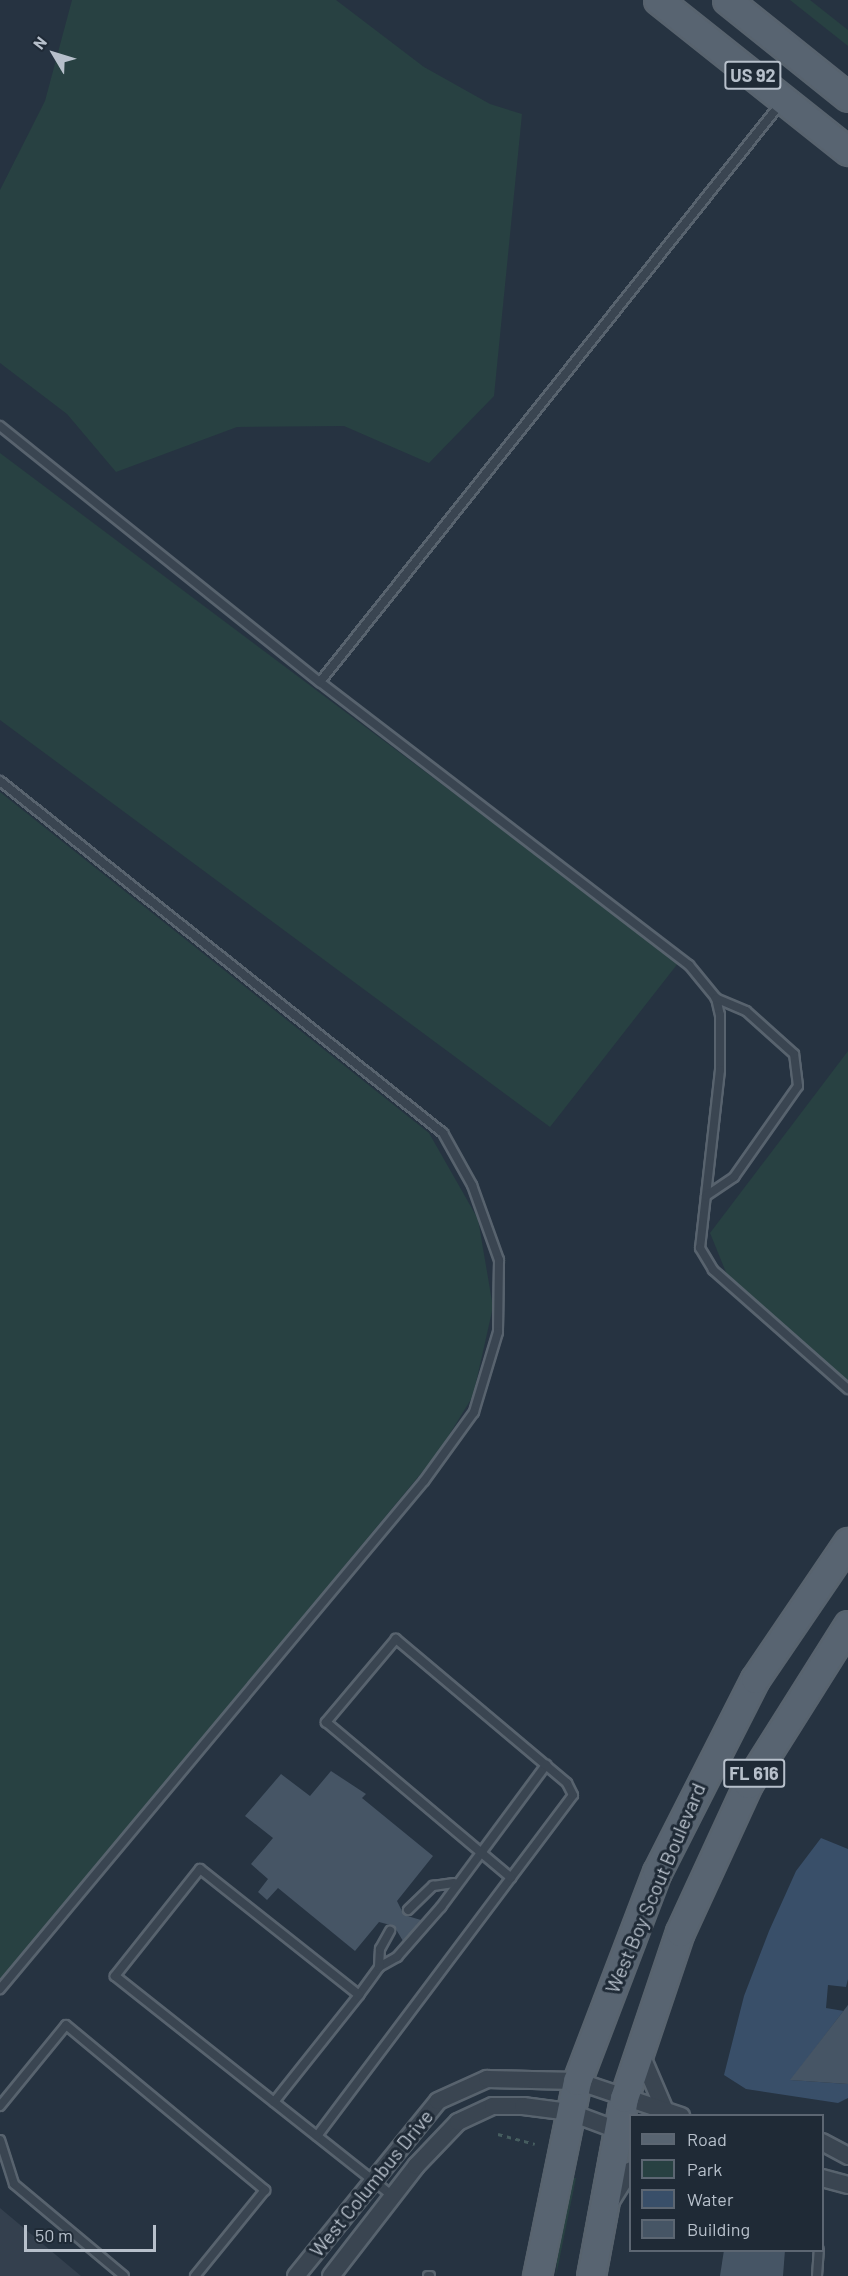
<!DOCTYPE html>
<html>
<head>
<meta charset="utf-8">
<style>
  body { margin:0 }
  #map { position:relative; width:848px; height:2276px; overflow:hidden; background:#263341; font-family:Barlow,sans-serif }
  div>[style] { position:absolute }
  .airport>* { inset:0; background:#34404e }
  .green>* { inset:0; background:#284142 }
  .water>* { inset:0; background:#394f69 }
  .pier>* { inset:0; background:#263341 }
  .building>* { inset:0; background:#465565 }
  .path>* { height:3px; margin-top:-1.5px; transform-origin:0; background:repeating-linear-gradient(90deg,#465d5f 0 4.5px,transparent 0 9px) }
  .roads { filter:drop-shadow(2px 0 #58636e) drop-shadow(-2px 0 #58636e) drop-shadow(0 2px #58636e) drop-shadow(0 -2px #58636e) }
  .lane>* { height:8px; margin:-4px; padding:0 4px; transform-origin:4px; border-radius:4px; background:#3a4551 }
  .street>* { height:16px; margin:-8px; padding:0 8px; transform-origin:8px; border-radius:8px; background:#3a4551 }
  .primary>* { height:27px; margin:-13.5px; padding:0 13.5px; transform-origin:13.5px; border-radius:13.5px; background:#586471 }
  span { translate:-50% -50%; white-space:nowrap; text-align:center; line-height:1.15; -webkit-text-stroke:6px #1f2a36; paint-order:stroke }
  .shield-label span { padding:2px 4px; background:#1f2a36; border:2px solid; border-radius:4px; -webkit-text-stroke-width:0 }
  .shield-label { font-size:18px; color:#b7c0cb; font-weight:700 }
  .street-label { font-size:20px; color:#b7c0cb }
  .legend { position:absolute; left:629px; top:2114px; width:195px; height:138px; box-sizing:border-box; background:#1f2a36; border:2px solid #5c6672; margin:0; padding:8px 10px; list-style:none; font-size:18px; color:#b7c0cb }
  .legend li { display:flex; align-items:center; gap:12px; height:30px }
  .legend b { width:30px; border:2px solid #5c6672 }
  .north { position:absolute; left:24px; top:24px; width:60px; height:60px; -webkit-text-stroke:4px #1f2a36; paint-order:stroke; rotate:308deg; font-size:16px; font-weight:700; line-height:24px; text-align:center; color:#b7c0cb }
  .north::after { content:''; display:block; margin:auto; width:21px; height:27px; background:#b7c0cb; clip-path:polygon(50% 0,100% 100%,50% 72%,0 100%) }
  .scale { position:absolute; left:24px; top:2225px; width:132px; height:27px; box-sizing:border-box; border:3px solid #b7c0cb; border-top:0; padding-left:8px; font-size:18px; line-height:21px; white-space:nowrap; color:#b7c0cb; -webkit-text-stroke:4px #1f2a36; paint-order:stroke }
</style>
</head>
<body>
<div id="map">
  <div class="airport">
    <i style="clip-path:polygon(0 2208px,81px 2276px,0 2276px)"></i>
  </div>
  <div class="green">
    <i style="clip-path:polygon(72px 0,336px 0,424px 67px,490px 104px,522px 114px,494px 396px,429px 463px,344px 426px,237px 427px,116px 472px,67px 414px,0 363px,0 190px,45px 101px)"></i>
    <i style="clip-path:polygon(790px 0,810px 0,848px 30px,848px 46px)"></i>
    <i style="clip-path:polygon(0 453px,679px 962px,550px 1127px,0 720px)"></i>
    <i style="clip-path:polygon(0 792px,429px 1133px,478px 1219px,493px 1307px,473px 1396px,438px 1453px,0 1982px)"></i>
    <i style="clip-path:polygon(848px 1051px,848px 1381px,732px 1287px,710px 1233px)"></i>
    <i style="clip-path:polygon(572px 2178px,576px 2178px,556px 2276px,557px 2261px)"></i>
  </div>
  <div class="water">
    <i style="clip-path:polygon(821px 1838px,848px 1849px,848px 2005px,791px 2080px,848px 2084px,848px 2098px,838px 2103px,746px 2089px,724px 2075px,744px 1996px,769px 1931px,796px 1871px)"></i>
  </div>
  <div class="pier">
    <i style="clip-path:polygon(848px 1979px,848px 2005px,844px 2011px,826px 2008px,828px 1985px,846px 1987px)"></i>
  </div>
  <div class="building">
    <i style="clip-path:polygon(331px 1771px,366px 1794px,362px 1798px,433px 1856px,397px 1901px,404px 1915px,421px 1920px,403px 1941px,394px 1926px,379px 1922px,355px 1951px,278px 1888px,267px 1900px,258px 1892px,268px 1879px,251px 1864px,273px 1838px,245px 1816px,281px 1774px,310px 1796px)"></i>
    <i style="clip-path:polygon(848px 2005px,848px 2084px,790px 2080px)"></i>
    <i style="clip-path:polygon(724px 2250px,785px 2250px,783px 2276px,720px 2276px)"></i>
  </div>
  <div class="path">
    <i style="left:498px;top:2134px;width:38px;rotate:15deg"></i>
  </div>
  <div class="roads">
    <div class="lane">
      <i style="left:0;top:426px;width:410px;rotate:38.7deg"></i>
      <i style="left:320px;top:682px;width:465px;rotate:37.5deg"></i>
      <i style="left:689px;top:965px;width:43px;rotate:50.7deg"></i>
      <i style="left:716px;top:998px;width:17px;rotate:77deg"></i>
      <i style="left:720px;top:1015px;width:55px;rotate:90deg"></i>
      <i style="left:720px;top:1070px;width:179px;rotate:96.4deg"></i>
      <i style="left:700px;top:1248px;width:26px;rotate:59deg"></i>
      <i style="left:713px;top:1270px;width:180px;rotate:41.4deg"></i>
      <i style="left:320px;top:682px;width:740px;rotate:-51.47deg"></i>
      <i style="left:0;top:781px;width:566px;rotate:38.47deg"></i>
      <i style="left:443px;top:1133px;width:60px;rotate:60.9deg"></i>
      <i style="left:472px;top:1185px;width:80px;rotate:70.2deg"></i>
      <i style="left:499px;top:1260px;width:72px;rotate:90.8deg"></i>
      <i style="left:498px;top:1332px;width:84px;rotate:106.7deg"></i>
      <i style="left:474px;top:1412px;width:85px;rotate:125.9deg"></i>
      <i style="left:424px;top:1481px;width:662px;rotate:129.85deg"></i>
      <i style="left:706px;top:1196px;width:34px;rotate:-34deg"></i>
      <i style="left:734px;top:1177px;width:111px;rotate:-54.9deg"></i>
      <i style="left:798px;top:1086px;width:32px;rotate:-97deg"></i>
      <i style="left:794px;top:1054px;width:64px;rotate:-138.1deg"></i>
      <i style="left:746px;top:1011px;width:33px;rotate:-157deg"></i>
      <i style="left:408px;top:1910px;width:35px;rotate:-44deg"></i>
      <i style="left:433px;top:1886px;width:21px;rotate:-8deg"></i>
      <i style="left:379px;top:1967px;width:21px;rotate:-29deg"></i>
      <i style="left:397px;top:1957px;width:67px;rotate:-48.7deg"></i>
      <i style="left:441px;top:1907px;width:177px;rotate:-53.5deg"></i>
      <i style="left:359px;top:1995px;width:34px;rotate:-54deg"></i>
      <i style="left:379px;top:1967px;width:18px;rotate:-87deg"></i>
      <i style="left:380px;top:1949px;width:21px;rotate:-61deg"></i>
      <i style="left:274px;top:2102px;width:137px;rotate:-51.5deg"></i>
      <i style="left:359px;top:1995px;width:203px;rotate:-141.6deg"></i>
      <i style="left:200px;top:1869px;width:137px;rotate:128.5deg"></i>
      <i style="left:115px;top:1976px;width:355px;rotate:38.4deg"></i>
      <i style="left:0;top:2106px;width:104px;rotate:-50.8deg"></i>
      <i style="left:66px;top:2025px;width:259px;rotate:39.7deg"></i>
      <i style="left:265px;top:2190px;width:111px;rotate:129.1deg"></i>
      <i style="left:317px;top:2136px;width:426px;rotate:-53.1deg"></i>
      <i style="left:573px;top:1795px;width:13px;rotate:-117deg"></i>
      <i style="left:567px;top:1783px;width:224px;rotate:-139.9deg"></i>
      <i style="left:396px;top:1639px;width:109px;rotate:130.1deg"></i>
      <i style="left:326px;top:1722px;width:242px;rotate:40.1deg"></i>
      <i style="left:0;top:2140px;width:46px;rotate:72.3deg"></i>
      <i style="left:14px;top:2184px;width:143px;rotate:39.9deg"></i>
      <i style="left:428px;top:2276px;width:2px"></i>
      <i style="left:817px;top:2276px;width:26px;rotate:-86deg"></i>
    </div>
    <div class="street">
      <i style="left:639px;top:2050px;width:69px;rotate:66.8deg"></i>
      <i style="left:822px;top:2142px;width:30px;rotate:28deg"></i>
      <i style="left:822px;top:2178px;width:27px;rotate:15deg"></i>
      <i style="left:611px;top:2201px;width:36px;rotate:-58deg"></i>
      <i style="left:296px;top:2276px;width:225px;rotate:-50.9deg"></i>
      <i style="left:438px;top:2101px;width:54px;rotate:-24.2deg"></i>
      <i style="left:487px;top:2079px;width:90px;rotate:1.3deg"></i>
      <i style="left:577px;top:2081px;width:110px;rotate:18.6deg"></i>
      <i style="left:331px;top:2276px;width:139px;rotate:-52.3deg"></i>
      <i style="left:416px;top:2166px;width:61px;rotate:-46.3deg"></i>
      <i style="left:458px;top:2122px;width:38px;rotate:-25deg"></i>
      <i style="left:493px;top:2106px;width:30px"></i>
      <i style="left:523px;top:2106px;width:46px;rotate:7.4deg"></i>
      <i style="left:569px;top:2112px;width:60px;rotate:20.6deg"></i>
    </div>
    <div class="primary">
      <i style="left:658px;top:0;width:243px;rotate:38.5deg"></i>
      <i style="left:727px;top:0;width:155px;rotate:38.7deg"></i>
      <i style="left:537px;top:2276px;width:199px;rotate:-78.4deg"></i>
      <i style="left:577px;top:2081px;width:224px;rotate:-69.1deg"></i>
      <i style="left:657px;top:1872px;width:216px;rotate:-63.1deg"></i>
      <i style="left:755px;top:1679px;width:166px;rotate:-55.8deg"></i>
      <i style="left:591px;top:2276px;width:181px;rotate:-79.5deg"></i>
      <i style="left:624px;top:2098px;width:175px;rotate:-71.4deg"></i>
      <i style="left:680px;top:1932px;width:163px;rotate:-65.3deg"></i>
      <i style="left:748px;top:1784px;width:188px;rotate:-57.8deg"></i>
    </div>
  </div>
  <div class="shield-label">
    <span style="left:753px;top:75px">US 92</span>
    <span style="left:754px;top:1773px">FL 616</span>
  </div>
  <div class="street-label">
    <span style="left:655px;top:1888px;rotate:-67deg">West Boy Scout Boulevard</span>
    <span style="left:371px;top:2183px;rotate:-51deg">West Columbus Drive</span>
  </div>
  <ul class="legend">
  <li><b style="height:8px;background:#586471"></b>Road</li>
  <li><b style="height:16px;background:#284142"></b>Park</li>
  <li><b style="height:16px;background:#394f69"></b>Water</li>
  <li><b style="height:16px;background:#465565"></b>Building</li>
  </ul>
  <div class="north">N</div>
  <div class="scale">50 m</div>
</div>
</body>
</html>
